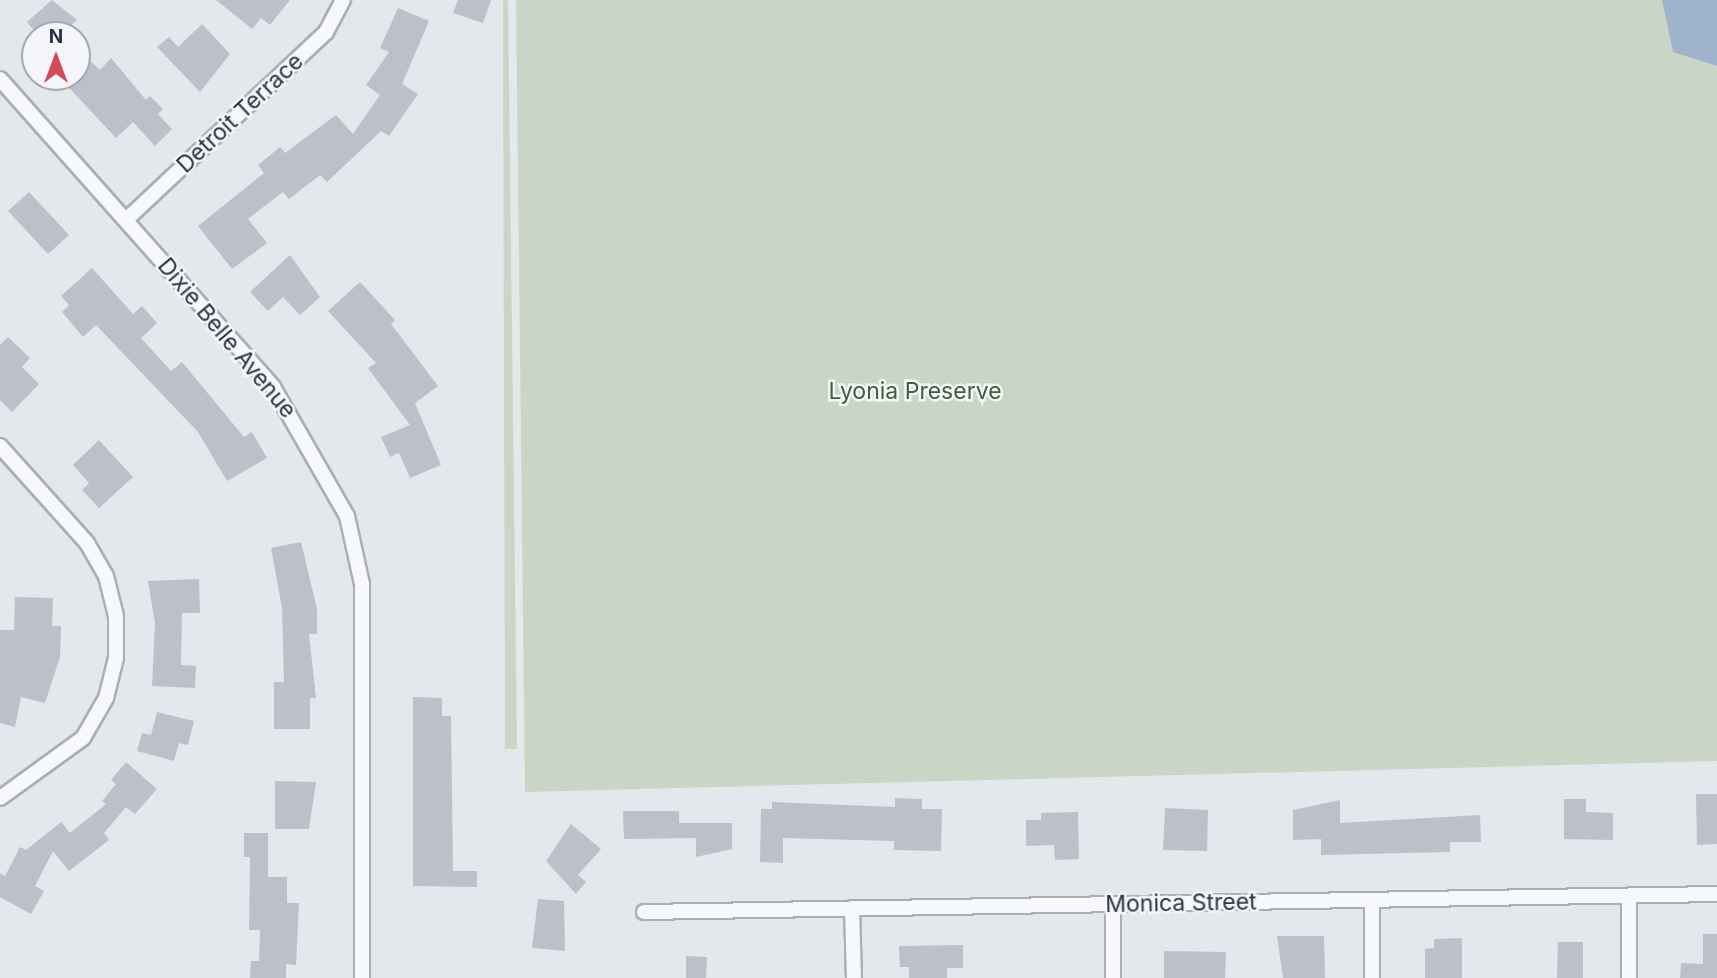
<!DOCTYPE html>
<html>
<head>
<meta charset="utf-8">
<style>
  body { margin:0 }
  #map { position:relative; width:1717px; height:978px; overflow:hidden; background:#e4e7ec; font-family:Inter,sans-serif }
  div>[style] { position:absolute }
  .green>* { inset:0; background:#c9d6c5 }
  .water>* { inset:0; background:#9fb4cc }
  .building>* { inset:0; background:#bbc0ca }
  .roads { filter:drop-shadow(2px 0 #a9aeb7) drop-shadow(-2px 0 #a9aeb7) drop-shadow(0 2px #a9aeb7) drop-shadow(0 -2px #a9aeb7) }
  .street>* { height:14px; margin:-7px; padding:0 7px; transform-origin:7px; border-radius:7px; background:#f7f8fa }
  span { translate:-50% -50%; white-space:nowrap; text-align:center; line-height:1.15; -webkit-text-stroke:5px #f4f6f9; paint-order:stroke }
  .street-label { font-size:23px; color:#2b3445 }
  .park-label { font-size:23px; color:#3f6138 }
  .north { position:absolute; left:21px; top:21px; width:70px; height:70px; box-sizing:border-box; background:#f4f6f9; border:2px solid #a4a8b1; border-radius:50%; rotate:0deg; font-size:19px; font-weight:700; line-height:28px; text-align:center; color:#2b3445 }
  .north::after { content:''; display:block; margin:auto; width:24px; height:32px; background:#d1495b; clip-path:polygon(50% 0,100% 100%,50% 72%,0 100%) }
</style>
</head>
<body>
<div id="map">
  <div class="green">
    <i style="clip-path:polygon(503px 0,508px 0,517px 749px,505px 749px)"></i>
    <i style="clip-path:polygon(516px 0,1717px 0,1717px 761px,525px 792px)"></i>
  </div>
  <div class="water">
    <i style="clip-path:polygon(1662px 0,1717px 0,1717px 66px,1673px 52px)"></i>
  </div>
  <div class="building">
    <i style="clip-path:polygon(52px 0,77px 20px,60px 35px,38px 35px,27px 22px)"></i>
    <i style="clip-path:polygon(216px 0,290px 0,270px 25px,261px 18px,252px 29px)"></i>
    <i style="clip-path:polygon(458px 0,491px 0,483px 23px,453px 13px)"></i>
    <i style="clip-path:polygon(398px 8px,429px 21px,402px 84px,418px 94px,389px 136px,381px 131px,327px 182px,320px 175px,289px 199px,283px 192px,248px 219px,267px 243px,232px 269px,198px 226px,264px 173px,258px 165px,280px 147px,285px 153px,336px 115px,353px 134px,380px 95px,366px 85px,389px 52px,380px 48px)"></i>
    <i style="clip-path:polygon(202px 24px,230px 54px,200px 92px,157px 47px,169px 37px,178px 47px)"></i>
    <i style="clip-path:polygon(77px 49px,100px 70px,111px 58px,146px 100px,150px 96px,163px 109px,158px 114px,172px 129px,155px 146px,133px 122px,116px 138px,59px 77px,77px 77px)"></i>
    <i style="clip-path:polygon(29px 192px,69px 235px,48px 254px,8px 211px)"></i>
    <i style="clip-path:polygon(290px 255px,320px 297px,300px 315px,283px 297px,268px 311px,250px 292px)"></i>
    <i style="clip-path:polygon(92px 268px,133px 314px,142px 306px,157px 323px,141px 338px,171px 371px,182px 362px,244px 437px,252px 432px,267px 458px,227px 481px,198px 432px,96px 325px,83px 337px,62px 312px,69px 305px,61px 296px)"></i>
    <i style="clip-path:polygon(360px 282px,395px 320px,391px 324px,438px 386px,415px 403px,441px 465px,410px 478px,399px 453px,390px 457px,381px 437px,410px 425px,368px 368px,376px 363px,328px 311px)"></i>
    <i style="clip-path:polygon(8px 337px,30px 358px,22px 367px,39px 384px,12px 412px,0 400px,0 345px)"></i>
    <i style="clip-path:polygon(99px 440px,133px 477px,99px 508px,82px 490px,89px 483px,73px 465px)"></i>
    <i style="clip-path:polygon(301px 542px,317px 609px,317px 634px,309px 634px,316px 698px,310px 698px,310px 729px,274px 729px,274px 682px,284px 682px,282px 608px,271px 548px)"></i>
    <i style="clip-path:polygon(199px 579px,200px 613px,182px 613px,181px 665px,196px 666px,195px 688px,152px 686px,155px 623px,148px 581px)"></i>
    <i style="clip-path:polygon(15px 597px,53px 598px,52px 626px,61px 626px,60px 657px,45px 703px,21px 697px,15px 727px,0 723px,0 630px,14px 630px)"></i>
    <i style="clip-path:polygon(413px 697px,442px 698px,442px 716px,451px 716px,453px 871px,477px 871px,477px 887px,413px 886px)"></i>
    <i style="clip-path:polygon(157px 712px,194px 721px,188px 745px,179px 743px,174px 761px,137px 751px,142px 733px,151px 735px)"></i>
    <i style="clip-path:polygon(126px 762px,157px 789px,135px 814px,126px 807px,104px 833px,109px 840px,69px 871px,53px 851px,35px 886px,44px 891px,31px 914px,0 897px,0 873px,5px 876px,20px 847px,26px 850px,61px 822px,70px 833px,106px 804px,102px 801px,116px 784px,111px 780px)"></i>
    <i style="clip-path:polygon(275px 781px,316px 782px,309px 829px,275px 829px)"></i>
    <i style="clip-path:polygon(1696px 794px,1717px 794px,1717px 844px,1697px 845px)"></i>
    <i style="clip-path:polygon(895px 798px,922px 799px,922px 809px,942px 809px,941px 851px,894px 850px,894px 841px,783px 838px,783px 863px,760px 862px,761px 809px,772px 809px,772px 802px,895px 807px)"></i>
    <i style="clip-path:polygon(1564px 799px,1586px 799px,1586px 812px,1613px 813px,1613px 840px,1564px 839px)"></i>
    <i style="clip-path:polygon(1340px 800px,1340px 823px,1480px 815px,1481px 842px,1450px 842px,1450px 852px,1321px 855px,1321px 839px,1293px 840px,1293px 810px)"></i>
    <i style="clip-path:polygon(1165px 808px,1208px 810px,1207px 851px,1163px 850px)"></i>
    <i style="clip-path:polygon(623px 811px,679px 811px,679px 823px,732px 823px,732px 849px,696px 857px,696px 838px,624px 839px)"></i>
    <i style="clip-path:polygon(1078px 812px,1079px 859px,1055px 860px,1054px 845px,1026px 846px,1026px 820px,1041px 820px,1041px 813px)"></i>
    <i style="clip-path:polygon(571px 824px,601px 849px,578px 875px,586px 882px,576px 894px,546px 861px)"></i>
    <i style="clip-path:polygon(244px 833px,268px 833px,268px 877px,287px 877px,287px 903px,299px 903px,296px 965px,286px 964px,286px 978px,250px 978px,251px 961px,259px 961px,260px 930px,249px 930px,250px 857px,244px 857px)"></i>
    <i style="clip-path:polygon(538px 899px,564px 901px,565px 951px,532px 948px)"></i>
    <i style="clip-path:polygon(1703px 934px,1717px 934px,1717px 978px,1680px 978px,1681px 963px,1703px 964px)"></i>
    <i style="clip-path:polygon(1277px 936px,1324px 936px,1325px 978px,1283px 978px)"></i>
    <i style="clip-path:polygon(1462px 938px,1462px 978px,1425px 978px,1425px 949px,1434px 948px,1434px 939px)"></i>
    <i style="clip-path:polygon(1558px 942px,1583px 942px,1583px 978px,1557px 978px)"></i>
    <i style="clip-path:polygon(963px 945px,963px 968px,947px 968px,947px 978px,909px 978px,909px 967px,900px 967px,899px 946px)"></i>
    <i style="clip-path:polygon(1164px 951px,1226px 952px,1225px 978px,1164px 978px)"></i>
    <i style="clip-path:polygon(686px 956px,707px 957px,706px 978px,686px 978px)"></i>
  </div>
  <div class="roads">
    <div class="street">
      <i style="left:0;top:79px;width:412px;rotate:48.4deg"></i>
      <i style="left:273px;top:387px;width:149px;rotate:60.2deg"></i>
      <i style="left:347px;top:516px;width:70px;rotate:77.6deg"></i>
      <i style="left:362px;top:584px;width:394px;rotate:90deg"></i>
      <i style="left:127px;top:219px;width:273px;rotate:-43.2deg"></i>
      <i style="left:326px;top:32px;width:36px;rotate:-62deg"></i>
      <i style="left:0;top:446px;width:130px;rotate:48.1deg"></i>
      <i style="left:87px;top:543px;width:38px;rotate:60deg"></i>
      <i style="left:106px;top:576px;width:41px;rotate:76deg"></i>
      <i style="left:116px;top:616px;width:42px;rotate:90deg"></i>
      <i style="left:116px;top:658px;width:41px;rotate:104deg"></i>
      <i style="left:106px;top:698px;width:46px;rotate:119.9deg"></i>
      <i style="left:83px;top:738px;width:102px;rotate:144.1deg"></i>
      <i style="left:1629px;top:897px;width:81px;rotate:90deg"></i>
      <i style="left:1372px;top:900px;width:78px;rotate:90deg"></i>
      <i style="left:1113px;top:904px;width:74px;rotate:90deg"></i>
      <i style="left:852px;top:908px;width:70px;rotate:88.4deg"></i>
      <i style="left:644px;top:912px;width:1073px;rotate:-0.96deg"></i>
    </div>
  </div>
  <div class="street-label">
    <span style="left:240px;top:113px;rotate:-43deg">Detroit Terrace</span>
    <span style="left:227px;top:338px;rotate:50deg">Dixie Belle Avenue</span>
    <span style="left:1181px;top:903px;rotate:-1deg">Monica Street</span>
  </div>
  <div class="park-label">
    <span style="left:915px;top:391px">Lyonia Preserve</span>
  </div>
  <div class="north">N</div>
</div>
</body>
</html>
